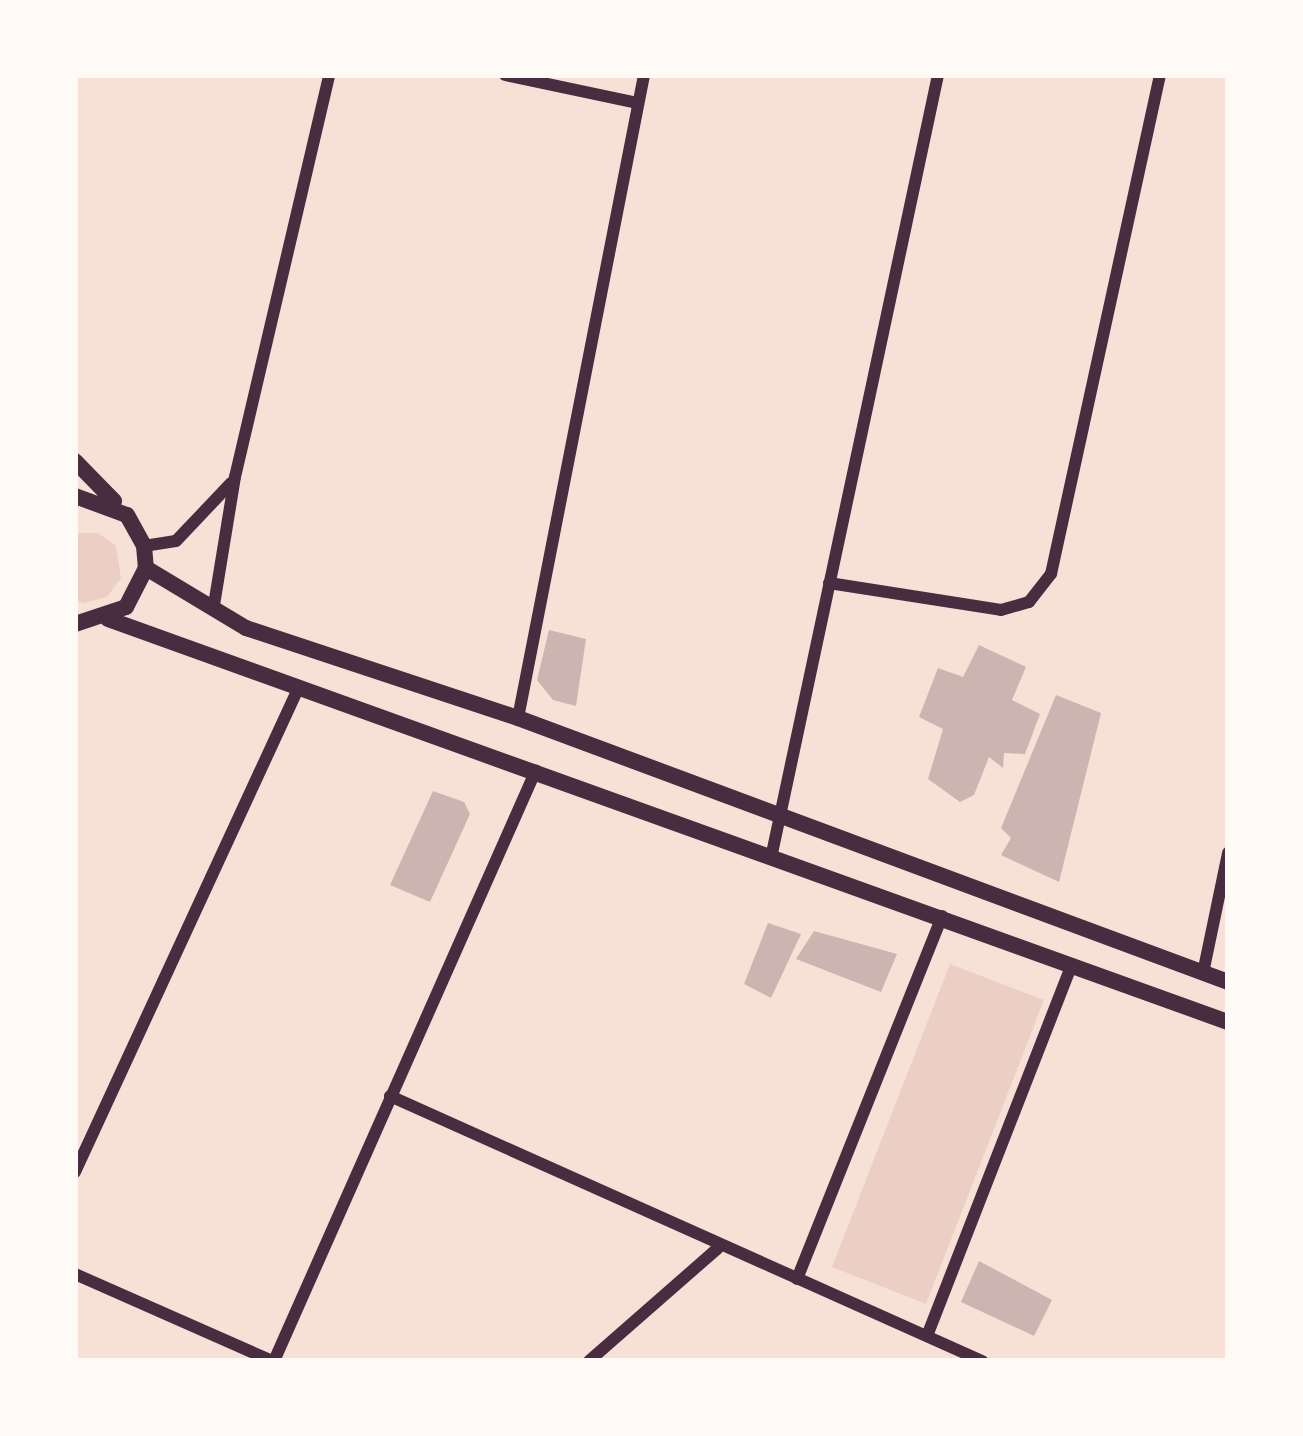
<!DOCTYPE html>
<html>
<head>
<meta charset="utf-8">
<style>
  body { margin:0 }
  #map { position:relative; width:1303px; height:1436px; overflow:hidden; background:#f7e1d7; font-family:"PT Sans Narrow",sans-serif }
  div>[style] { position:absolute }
  .green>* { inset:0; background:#ebcfc5 }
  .building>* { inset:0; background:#ccb4b1 }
  .minor>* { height:12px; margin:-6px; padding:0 6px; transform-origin:6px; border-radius:6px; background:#4a2c40 }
  .secondary>* { height:16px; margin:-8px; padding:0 8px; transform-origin:8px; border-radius:8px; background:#4a2c40 }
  span { translate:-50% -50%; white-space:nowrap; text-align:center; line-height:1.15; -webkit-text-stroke:9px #fffaf5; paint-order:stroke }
  .frame { position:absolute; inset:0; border:78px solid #fffaf5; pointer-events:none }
</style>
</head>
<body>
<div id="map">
  <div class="green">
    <i style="clip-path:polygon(98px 533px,116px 546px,121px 578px,107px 597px,84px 603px,75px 600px,75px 533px)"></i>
    <i style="clip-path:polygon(950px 964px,1044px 1000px,926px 1304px,832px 1267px)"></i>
  </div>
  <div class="building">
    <i style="clip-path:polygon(549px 630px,586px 639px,576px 706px,553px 700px,537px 680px)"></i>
    <i style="clip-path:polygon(979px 645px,1026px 667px,1012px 700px,1040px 714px,1025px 754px,1004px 753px,1003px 768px,989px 757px,974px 795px,960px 802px,928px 779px,943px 729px,919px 717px,938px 668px,963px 677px)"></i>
    <i style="clip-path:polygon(1056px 695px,1101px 713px,1059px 882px,1001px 855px,1011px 838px,1001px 828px)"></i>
    <i style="clip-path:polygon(433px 791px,464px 802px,470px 814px,430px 902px,390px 885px)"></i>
    <i style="clip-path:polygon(768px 923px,801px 934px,771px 998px,744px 984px)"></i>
    <i style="clip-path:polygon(814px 931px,897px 954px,881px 992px,796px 959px)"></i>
    <i style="clip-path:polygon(979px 1261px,1052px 1300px,1034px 1336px,961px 1302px)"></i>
  </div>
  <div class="minor">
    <i style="left:505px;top:75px;width:136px;rotate:11.9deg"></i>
    <i style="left:144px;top:546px;width:32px;rotate:-9deg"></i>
    <i style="left:176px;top:541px;width:80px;rotate:-46.5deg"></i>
    <i style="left:829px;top:583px;width:174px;rotate:8.9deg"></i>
    <i style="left:1001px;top:610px;width:29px;rotate:-16deg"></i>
    <i style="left:1029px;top:602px;width:36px;rotate:-52deg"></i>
    <i style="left:1051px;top:574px;width:511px;rotate:-77.68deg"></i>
    <i style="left:214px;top:605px;width:130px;rotate:-80.7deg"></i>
    <i style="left:235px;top:477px;width:413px;rotate:-76.8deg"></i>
    <i style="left:518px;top:718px;width:655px;rotate:-78.91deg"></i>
    <i style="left:771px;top:858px;width:801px;rotate:-77.96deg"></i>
    <i style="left:1203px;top:973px;width:123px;rotate:-78.2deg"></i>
    <i style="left:390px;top:1096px;width:649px;rotate:24.11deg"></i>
    <i style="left:75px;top:1172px;width:530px;rotate:-65.22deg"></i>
    <i style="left:75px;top:1274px;width:215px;rotate:23.8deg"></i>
    <i style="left:797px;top:1279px;width:391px;rotate:-68.2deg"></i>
    <i style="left:927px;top:1336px;width:399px;rotate:-68.7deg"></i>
    <i style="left:274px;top:1361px;width:646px;rotate:-66.09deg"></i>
    <i style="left:589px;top:1361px;width:171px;rotate:-41.2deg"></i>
  </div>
  <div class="secondary">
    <i style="left:75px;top:461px;width:56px;rotate:45.7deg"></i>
    <i style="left:75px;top:496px;width:55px;rotate:20.1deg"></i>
    <i style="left:127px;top:515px;width:35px;rotate:61deg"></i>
    <i style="left:144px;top:546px;width:22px;rotate:85deg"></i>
    <i style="left:146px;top:568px;width:44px;rotate:117.1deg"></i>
    <i style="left:126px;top:607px;width:54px;rotate:161.6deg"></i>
    <i style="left:146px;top:568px;width:117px;rotate:31deg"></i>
    <i style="left:246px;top:628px;width:287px;rotate:18.3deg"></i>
    <i style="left:518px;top:718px;width:757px;rotate:20.4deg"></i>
    <i style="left:108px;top:619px;width:1190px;rotate:19.79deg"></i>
  </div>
  <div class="frame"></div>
</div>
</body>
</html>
